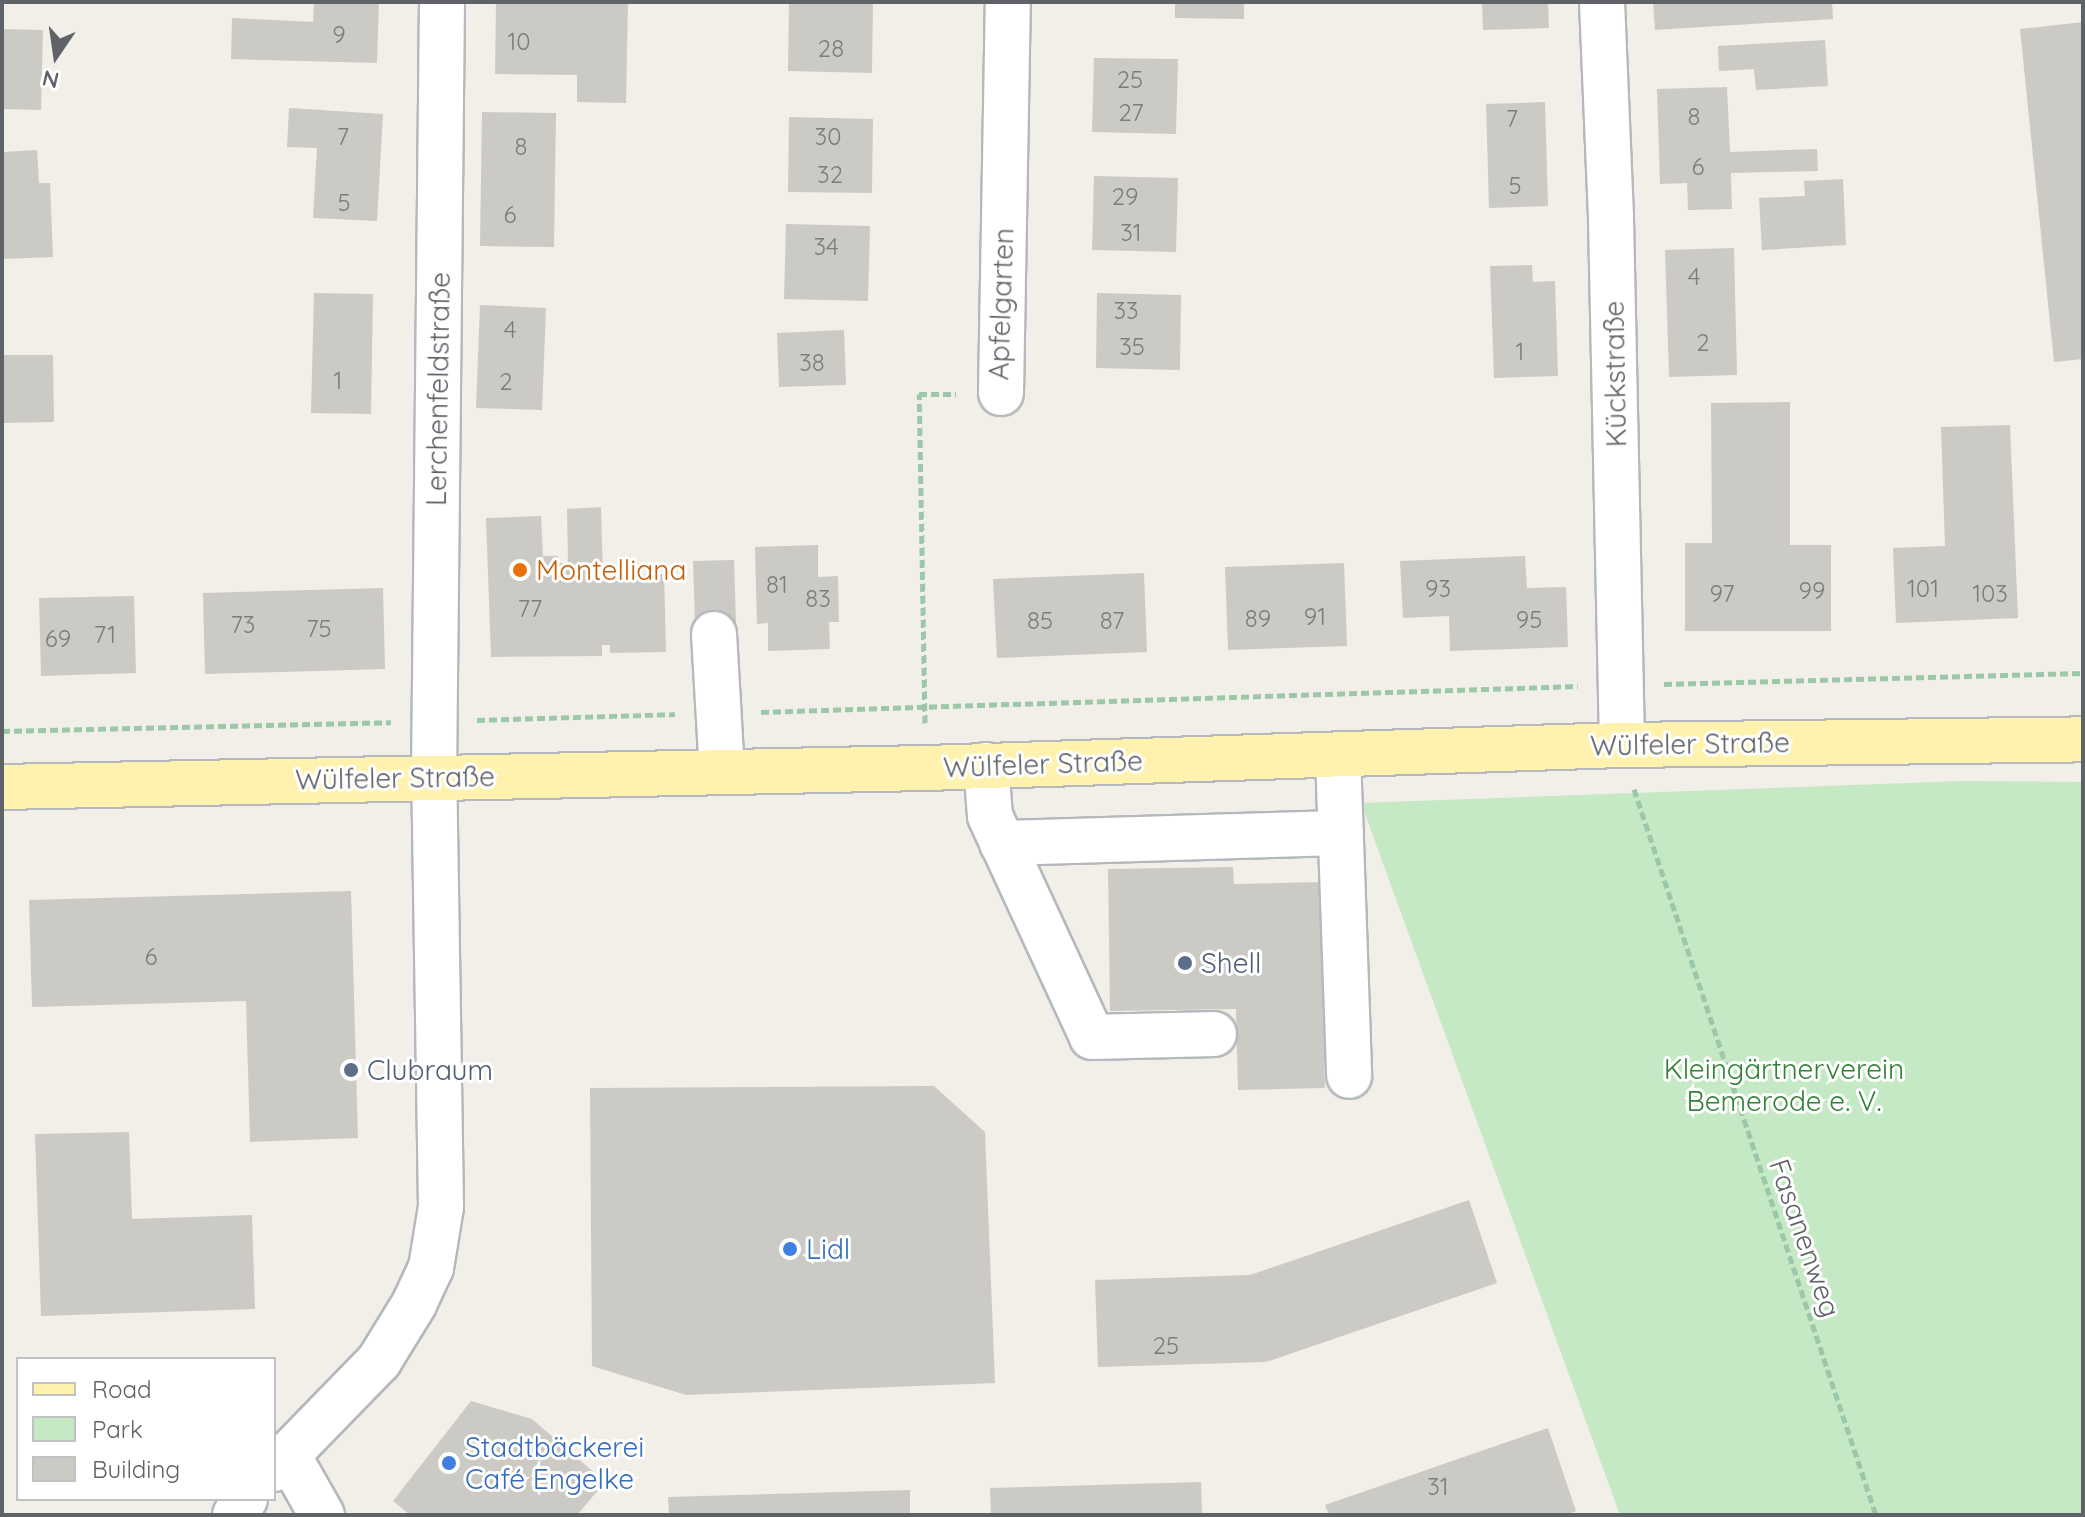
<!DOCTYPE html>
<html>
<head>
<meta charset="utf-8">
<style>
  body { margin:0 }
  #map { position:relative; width:2085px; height:1517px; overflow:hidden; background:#f1efe8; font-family:Quicksand,sans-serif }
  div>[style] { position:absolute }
  .green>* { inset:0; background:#c5e8c5 }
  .building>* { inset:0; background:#cccac5 }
  .path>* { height:5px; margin-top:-2.5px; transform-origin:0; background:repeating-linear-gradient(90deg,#9cc7a9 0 8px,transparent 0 12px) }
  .roads { filter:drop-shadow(2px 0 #b5b8bc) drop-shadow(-2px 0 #b5b8bc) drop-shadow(0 2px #b5b8bc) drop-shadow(0 -2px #b5b8bc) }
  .minor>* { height:44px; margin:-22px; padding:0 22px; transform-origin:22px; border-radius:22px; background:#fff }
  .major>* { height:44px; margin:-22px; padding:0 22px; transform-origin:22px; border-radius:22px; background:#fff2af }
  .dots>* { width:22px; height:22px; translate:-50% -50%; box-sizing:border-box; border:4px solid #fff; border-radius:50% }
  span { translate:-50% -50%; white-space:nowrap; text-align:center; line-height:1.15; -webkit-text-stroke:6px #fff; paint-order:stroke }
  .number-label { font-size:24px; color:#7a7d7f }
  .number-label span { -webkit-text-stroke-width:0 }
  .street-label { font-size:28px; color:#5f6368 }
  .food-label { font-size:28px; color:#c56008 }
  .left { translate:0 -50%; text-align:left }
  .service-label { font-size:28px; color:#4e5e75 }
  .park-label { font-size:28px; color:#348238 }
  .shop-label { font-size:28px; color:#366cbe }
  .frame { position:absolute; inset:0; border:4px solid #5f6368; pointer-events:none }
  .legend { position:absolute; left:16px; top:1357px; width:260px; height:144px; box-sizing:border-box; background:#fff; border:2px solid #bfc1c3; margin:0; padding:10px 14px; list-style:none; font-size:24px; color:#5f6368 }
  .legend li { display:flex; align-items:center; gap:16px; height:40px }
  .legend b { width:40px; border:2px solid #bfc1c3 }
  .north { position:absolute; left:16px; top:16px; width:80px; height:80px; -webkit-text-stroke:6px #fff; paint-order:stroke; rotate:193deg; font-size:22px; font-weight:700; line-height:32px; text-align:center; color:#5f6368 }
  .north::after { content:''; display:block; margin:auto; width:28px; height:36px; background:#5f6368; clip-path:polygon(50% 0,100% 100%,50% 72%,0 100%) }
</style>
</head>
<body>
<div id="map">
  <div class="green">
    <i style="clip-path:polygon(1962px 781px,2083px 782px,2083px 1515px,1620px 1515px,1361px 803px)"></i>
  </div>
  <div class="building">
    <i style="clip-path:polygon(314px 2px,379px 2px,377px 63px,231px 59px,232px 18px,313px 22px)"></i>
    <i style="clip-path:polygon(496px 2px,628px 2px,626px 103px,577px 102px,577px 75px,495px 74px)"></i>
    <i style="clip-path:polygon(789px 2px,873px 2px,872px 73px,788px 71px)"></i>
    <i style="clip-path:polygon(1175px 2px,1244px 2px,1244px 19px,1175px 18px)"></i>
    <i style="clip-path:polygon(1482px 2px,1548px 2px,1549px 28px,1483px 30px)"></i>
    <i style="clip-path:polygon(1653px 2px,1832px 2px,1833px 19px,1655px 30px)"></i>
    <i style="clip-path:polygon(2083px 22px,2083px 359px,2054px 362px,2020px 29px)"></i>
    <i style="clip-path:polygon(2px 29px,43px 30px,41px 110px,2px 109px)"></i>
    <i style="clip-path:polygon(1825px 40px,1828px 86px,1756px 90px,1754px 69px,1719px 71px,1718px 46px)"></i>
    <i style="clip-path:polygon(1094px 58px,1178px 59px,1176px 134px,1092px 132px)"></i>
    <i style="clip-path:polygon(1727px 87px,1730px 152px,1817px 149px,1818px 171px,1731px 173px,1732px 209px,1688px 210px,1687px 183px,1660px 184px,1657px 89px)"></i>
    <i style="clip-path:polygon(1545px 102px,1548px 206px,1489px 208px,1486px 104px)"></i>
    <i style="clip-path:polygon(289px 108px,383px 114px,377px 221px,313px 218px,317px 148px,287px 147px)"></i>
    <i style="clip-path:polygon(482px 112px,556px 113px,554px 247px,480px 246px)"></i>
    <i style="clip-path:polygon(789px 117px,873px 119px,872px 193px,788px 192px)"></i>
    <i style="clip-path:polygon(37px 150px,39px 183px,50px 183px,53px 257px,2px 259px,2px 152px)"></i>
    <i style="clip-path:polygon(1094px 176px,1178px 178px,1176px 252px,1092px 250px)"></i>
    <i style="clip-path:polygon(1843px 179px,1846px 245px,1762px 250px,1759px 198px,1805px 196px,1804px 181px)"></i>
    <i style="clip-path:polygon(786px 224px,870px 226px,868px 301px,784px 299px)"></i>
    <i style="clip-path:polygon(1734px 248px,1737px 375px,1669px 377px,1665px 250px)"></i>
    <i style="clip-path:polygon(1532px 265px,1533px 282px,1555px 281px,1558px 376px,1494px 378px,1490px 266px)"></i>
    <i style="clip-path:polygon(314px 293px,373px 294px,371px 414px,311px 413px)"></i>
    <i style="clip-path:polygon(1097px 293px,1181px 295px,1180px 370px,1096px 368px)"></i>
    <i style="clip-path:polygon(480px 305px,546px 308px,542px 410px,476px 408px)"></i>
    <i style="clip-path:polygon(844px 330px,846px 385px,779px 387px,777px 333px)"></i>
    <i style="clip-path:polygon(2px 355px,53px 355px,54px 422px,2px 423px)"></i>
    <i style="clip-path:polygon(1790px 402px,1790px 545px,1831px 545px,1831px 631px,1685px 631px,1685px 543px,1712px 543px,1711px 403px)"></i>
    <i style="clip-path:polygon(2010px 425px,2018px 618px,1896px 623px,1893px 548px,1945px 546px,1941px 427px)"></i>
    <i style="clip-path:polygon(601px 507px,603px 577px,664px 574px,666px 652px,610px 653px,610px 645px,602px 645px,602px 656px,491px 657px,486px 518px,541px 516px,543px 556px,558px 556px,559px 563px,568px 563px,567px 509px)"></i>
    <i style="clip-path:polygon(818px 545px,818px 577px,838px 576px,839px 622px,829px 622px,830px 649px,768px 651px,768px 623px,757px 624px,755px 547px)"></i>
    <i style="clip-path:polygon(1525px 556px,1527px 588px,1566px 587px,1568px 647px,1450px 651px,1449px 616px,1403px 618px,1400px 561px)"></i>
    <i style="clip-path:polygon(734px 560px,736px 624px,695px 625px,693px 561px)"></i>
    <i style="clip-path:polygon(1344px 563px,1347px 646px,1228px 650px,1225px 567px)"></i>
    <i style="clip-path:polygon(1144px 573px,1147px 652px,997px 658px,993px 579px)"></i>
    <i style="clip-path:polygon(383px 588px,385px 669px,205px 674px,203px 593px)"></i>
    <i style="clip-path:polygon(134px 596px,136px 673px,41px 676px,39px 598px)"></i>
    <i style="clip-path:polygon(1233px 867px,1234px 884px,1321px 882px,1325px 1088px,1238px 1090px,1236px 1009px,1110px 1011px,1108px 869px)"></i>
    <i style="clip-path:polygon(351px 891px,358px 1138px,250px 1142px,246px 1001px,32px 1007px,29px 900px)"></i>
    <i style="clip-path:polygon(934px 1086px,985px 1132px,995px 1383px,686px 1395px,592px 1366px,590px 1088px)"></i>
    <i style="clip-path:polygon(129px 1132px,132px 1219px,252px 1215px,255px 1309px,41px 1316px,35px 1134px)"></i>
    <i style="clip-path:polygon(1469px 1200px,1497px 1283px,1266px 1362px,1098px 1367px,1095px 1280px,1250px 1275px)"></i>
    <i style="clip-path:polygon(471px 1401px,532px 1419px,605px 1482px,577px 1515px,410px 1515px,393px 1501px)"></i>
    <i style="clip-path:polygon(1548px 1428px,1576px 1511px,1566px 1515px,1329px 1515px,1325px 1505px)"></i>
    <i style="clip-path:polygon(1201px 1482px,1202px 1515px,991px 1515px,990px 1488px)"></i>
    <i style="clip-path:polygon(910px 1490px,910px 1515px,669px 1515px,668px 1497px)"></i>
  </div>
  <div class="path">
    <i style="left:1664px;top:684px;width:419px;rotate:-1.5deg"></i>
    <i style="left:761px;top:712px;width:817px;rotate:-1.82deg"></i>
    <i style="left:477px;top:720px;width:198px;rotate:-1.7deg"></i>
    <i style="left:925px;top:723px;width:329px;rotate:-91deg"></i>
    <i style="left:919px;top:394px;width:37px"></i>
    <i style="left:2px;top:731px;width:389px;rotate:-1.3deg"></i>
    <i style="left:1634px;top:789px;width:765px;rotate:71.57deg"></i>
  </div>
  <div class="roads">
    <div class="minor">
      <i style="left:1602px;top:2px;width:217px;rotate:87.6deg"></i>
      <i style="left:1611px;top:219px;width:526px;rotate:88.8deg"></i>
      <i style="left:1001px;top:393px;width:391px;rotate:-89deg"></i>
      <i style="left:714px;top:634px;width:138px;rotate:86.7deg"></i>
      <i style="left:1338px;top:755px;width:321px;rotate:88deg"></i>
      <i style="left:986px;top:765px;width:51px;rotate:85.5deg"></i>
      <i style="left:990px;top:816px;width:243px;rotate:65.2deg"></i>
      <i style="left:1092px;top:1037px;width:122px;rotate:-1.4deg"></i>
      <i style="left:1002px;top:843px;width:339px;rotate:-1.7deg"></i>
      <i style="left:288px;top:1455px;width:69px;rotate:60.5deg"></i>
      <i style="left:274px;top:1469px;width:151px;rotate:-45.8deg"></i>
      <i style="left:379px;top:1361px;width:67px;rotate:-58.4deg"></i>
      <i style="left:414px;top:1304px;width:40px;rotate:-65deg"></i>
      <i style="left:431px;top:1268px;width:62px;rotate:-80.7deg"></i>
      <i style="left:441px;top:1207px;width:430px;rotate:-90.9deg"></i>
      <i style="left:434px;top:777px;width:775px;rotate:-89.41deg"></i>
      <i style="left:235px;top:1515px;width:19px;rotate:-58deg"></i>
    </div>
    <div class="major">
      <i style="left:2px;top:787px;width:925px;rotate:-1.18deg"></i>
      <i style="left:927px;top:768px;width:695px;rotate:-1.9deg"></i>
      <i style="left:1622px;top:745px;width:461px;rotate:-0.7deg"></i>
    </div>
  </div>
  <div class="dots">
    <i style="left:520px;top:570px;background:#e8710a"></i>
    <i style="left:1185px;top:963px;background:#5c6f8a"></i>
    <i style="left:351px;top:1070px;background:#5c6f8a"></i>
    <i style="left:790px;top:1249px;background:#3f7fe0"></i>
    <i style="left:449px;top:1463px;background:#3f7fe0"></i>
  </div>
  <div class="number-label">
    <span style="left:339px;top:35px">9</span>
    <span style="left:519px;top:42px">10</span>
    <span style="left:831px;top:49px">28</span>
    <span style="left:1130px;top:80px">25</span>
    <span style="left:1131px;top:113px">27</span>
    <span style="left:1694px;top:117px">8</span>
    <span style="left:1512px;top:119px">7</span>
    <span style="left:343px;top:137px">7</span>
    <span style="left:828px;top:137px">30</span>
    <span style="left:521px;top:147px">8</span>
    <span style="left:1698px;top:167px">6</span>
    <span style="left:830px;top:175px">32</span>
    <span style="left:1515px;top:186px">5</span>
    <span style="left:1125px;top:197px">29</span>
    <span style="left:344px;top:203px">5</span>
    <span style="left:510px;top:215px">6</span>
    <span style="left:1131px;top:233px">31</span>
    <span style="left:826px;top:247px">34</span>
    <span style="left:1694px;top:277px">4</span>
    <span style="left:1126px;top:311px">33</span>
    <span style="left:510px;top:330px">4</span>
    <span style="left:1703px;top:343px">2</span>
    <span style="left:1132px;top:347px">35</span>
    <span style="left:1520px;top:352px">1</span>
    <span style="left:812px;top:363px">38</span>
    <span style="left:338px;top:381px">1</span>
    <span style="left:506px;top:382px">2</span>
    <span style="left:777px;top:585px">81</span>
    <span style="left:1438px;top:589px">93</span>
    <span style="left:1923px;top:589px">101</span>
    <span style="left:1812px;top:591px">99</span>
    <span style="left:1722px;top:594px">97</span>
    <span style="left:1990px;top:594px">103</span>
    <span style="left:818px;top:599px">83</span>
    <span style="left:530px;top:609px">77</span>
    <span style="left:1315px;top:617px">91</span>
    <span style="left:1258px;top:619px">89</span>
    <span style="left:1529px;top:620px">95</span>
    <span style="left:1040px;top:621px">85</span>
    <span style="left:1112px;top:621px">87</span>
    <span style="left:243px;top:625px">73</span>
    <span style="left:319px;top:629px">75</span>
    <span style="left:105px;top:635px">71</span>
    <span style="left:58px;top:639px">69</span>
    <span style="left:151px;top:957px">6</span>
    <span style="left:1166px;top:1346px">25</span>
    <span style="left:1438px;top:1487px">31</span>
  </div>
  <div class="street-label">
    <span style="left:1001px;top:304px;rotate:-88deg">Apfelgarten</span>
    <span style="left:1615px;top:374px;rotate:-91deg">Kückstraße</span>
    <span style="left:438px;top:389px;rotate:-89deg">Lerchenfeldstraße</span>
    <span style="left:1690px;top:744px;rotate:-1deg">Wülfeler Straße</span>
    <span style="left:1043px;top:764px;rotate:-2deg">Wülfeler Straße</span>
    <span style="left:395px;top:778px;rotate:-1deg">Wülfeler Straße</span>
    <span style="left:1805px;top:1238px;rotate:71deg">Fasanenweg</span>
  </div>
  <div class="food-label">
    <span class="left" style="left:536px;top:570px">Montelliana</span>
  </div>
  <div class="service-label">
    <span class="left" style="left:1201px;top:963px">Shell</span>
    <span class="left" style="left:367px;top:1070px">Clubraum</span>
  </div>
  <div class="park-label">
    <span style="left:1784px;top:1085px">Kleingärtnerverein<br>Bemerode e. V.</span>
  </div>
  <div class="shop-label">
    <span class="left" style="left:806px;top:1249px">Lidl</span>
    <span class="left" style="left:465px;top:1463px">Stadtbäckerei<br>Café Engelke</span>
  </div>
  <div class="frame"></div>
  <ul class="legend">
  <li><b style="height:10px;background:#fff2af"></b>Road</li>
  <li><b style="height:22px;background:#c5e8c5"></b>Park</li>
  <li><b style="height:22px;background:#cccac5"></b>Building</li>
  </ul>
  <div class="north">N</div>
</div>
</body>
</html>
